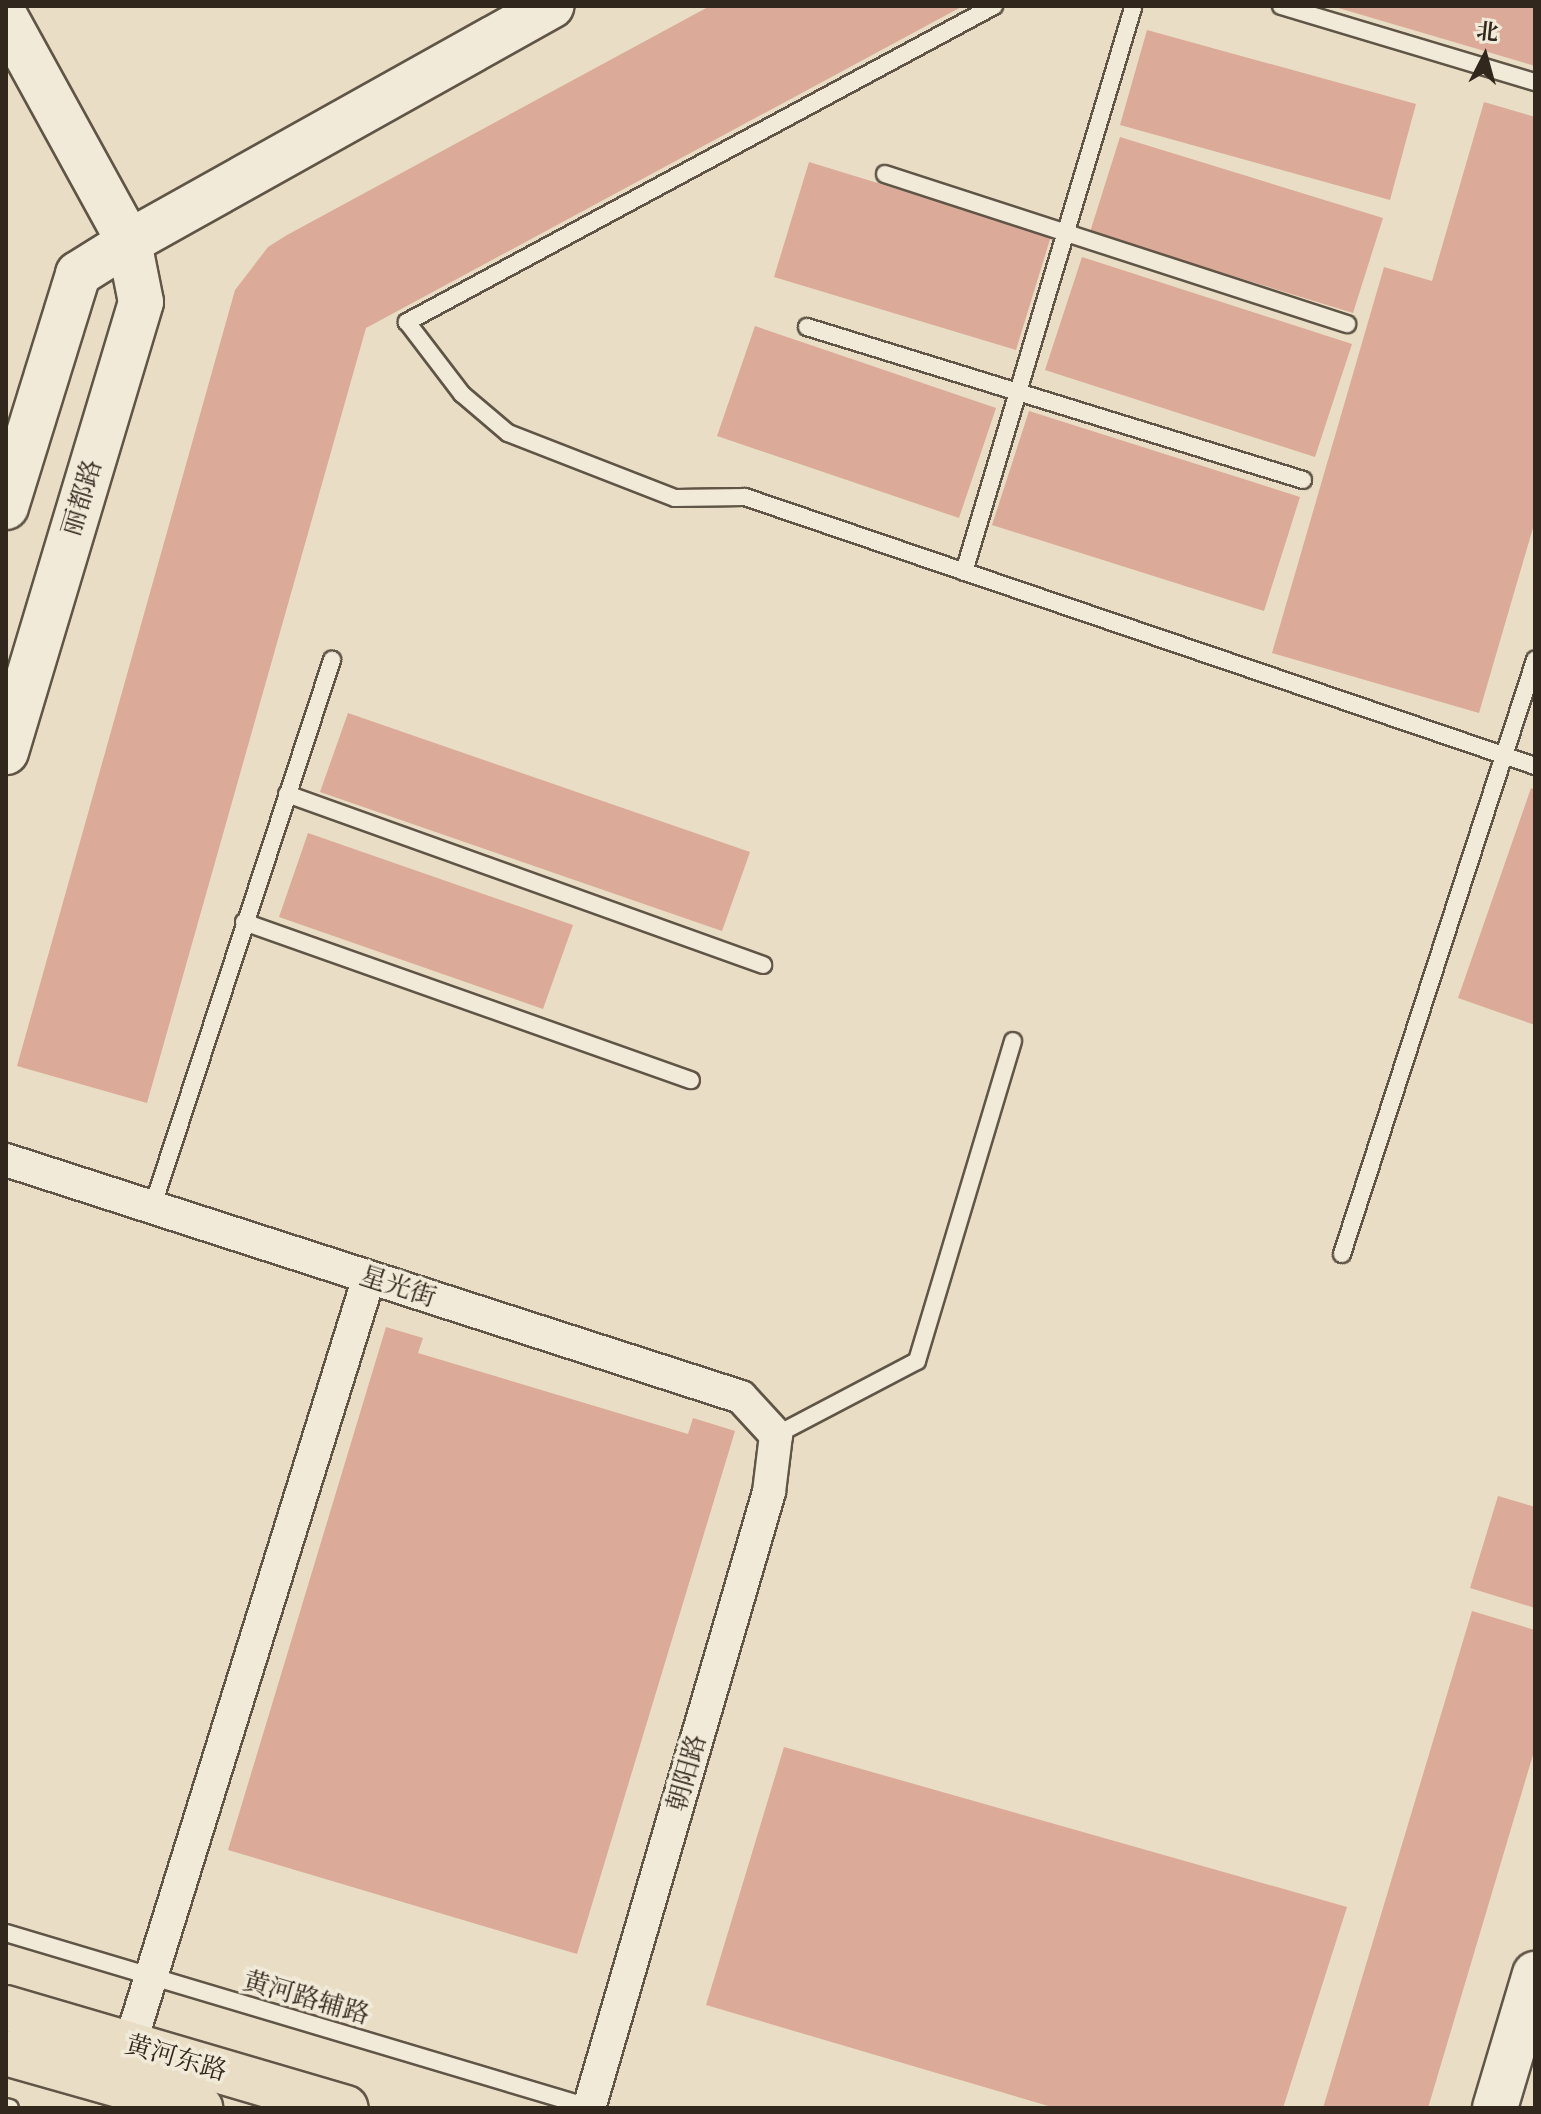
<!DOCTYPE html>
<html>
<head>
<meta charset="utf-8">
<style>
  body { margin:0 }
  #map { position:relative; width:1541px; height:2114px; overflow:hidden; background:#e9dec5; font-family:Cardo,"Noto Serif SC",serif }
  div>[style] { position:absolute }
  .building>* { inset:0; background:#dbaa98 }
  .roads { filter:drop-shadow(2px 0 #605546) drop-shadow(-2px 0 #605546) drop-shadow(0 2px #605546) drop-shadow(0 -2px #605546) }
  .lane>* { height:16px; margin:-8px; padding:0 8px; transform-origin:8px; border-radius:8px; background:#f1ead9 }
  .street>* { height:32px; margin:-16px; padding:0 16px; transform-origin:16px; border-radius:16px; background:#f1ead9 }
  .secondary>* { height:44px; margin:-22px; padding:0 22px; transform-origin:22px; border-radius:22px; background:#f1ead9 }
  .primary>* { height:44px; margin:-22px; padding:0 22px; transform-origin:22px; border-radius:22px; background:#e9dec5 }
  span { translate:-50% -50%; white-space:nowrap; text-align:center; line-height:1.15; -webkit-text-stroke:7px #f1ead9; paint-order:stroke }
  .street-label { font-size:26px; color:#32271c }
  .frame { position:absolute; inset:0; border:8px solid #32271c; pointer-events:none }
  .north { position:absolute; left:1445px; top:16px; width:80px; height:80px; -webkit-text-stroke:6px #f1ead9; paint-order:stroke; rotate:6deg; font-size:22px; font-weight:700; line-height:32px; text-align:center; color:#32271c }
  .north::after { content:''; display:block; margin:auto; width:28px; height:36px; background:#32271c; clip-path:polygon(50% 0,100% 100%,50% 72%,0 100%) }
</style>
</head>
<body>
<div id="map">
  <div class="building">
    <i style="clip-path:polygon(710px 6px,963px 6px,366px 328px,147px 1103px,17px 1066px,235px 290px,268px 247px,287px 235px)"></i>
    <i style="clip-path:polygon(1535px 6px,1535px 66px,1335px 7px,1335px 6px)"></i>
    <i style="clip-path:polygon(1147px 30px,1416px 104px,1390px 200px,1120px 125px)"></i>
    <i style="clip-path:polygon(1484px 102px,1535px 117px,1535px 521px,1479px 713px,1272px 653px,1384px 267px,1432px 281px)"></i>
    <i style="clip-path:polygon(1120px 137px,1383px 218px,1353px 313px,1090px 232px)"></i>
    <i style="clip-path:polygon(809px 162px,1051px 236px,1016px 350px,774px 277px)"></i>
    <i style="clip-path:polygon(1082px 257px,1352px 344px,1315px 457px,1045px 370px)"></i>
    <i style="clip-path:polygon(755px 326px,996px 408px,959px 518px,717px 436px)"></i>
    <i style="clip-path:polygon(1029px 411px,1300px 497px,1264px 611px,992px 525px)"></i>
    <i style="clip-path:polygon(348px 713px,750px 852px,722px 931px,320px 792px)"></i>
    <i style="clip-path:polygon(1531px 788px,1535px 790px,1535px 1025px,1458px 998px)"></i>
    <i style="clip-path:polygon(308px 833px,573px 925px,543px 1009px,279px 917px)"></i>
    <i style="clip-path:polygon(386px 1327px,423px 1338px,418px 1353px,688px 1434px,693px 1418px,735px 1431px,577px 1954px,228px 1850px)"></i>
    <i style="clip-path:polygon(1498px 1496px,1535px 1507px,1535px 1608px,1470px 1588px)"></i>
    <i style="clip-path:polygon(1472px 1611px,1535px 1630px,1535px 1748px,1428px 2108px,1323px 2108px)"></i>
    <i style="clip-path:polygon(784px 1747px,1347px 1907px,1283px 2108px,1055px 2108px,706px 2005px)"></i>
  </div>
  <div class="roads">
    <div class="lane">
      <i style="left:994px;top:6px;width:667px;rotate:151.71deg"></i>
      <i style="left:407px;top:322px;width:91px;rotate:52.6deg"></i>
      <i style="left:462px;top:394px;width:60px;rotate:40.3deg"></i>
      <i style="left:508px;top:433px;width:179px;rotate:21.3deg"></i>
      <i style="left:675px;top:498px;width:70px;rotate:-0.8deg"></i>
      <i style="left:745px;top:497px;width:835px;rotate:18.8deg"></i>
      <i style="left:1281px;top:6px;width:265px;rotate:16.7deg"></i>
      <i style="left:885px;top:174px;width:486px;rotate:18deg"></i>
      <i style="left:807px;top:327px;width:519px;rotate:17.14deg"></i>
      <i style="left:964px;top:572px;width:589px;rotate:-73.32deg"></i>
      <i style="left:287px;top:794px;width:506px;rotate:19.76deg"></i>
      <i style="left:244px;top:922px;width:474px;rotate:19.5deg"></i>
      <i style="left:153px;top:1205px;width:574px;rotate:-71.82deg"></i>
      <i style="left:1342px;top:1254px;width:625px;rotate:-72deg"></i>
      <i style="left:776px;top:1435px;width:159px;rotate:-27.7deg"></i>
      <i style="left:917px;top:1361px;width:334px;rotate:-73.3deg"></i>
      <i style="left:6px;top:1933px;width:612px;rotate:16.63deg"></i>
      <i style="left:6px;top:2107px;width:4px;rotate:14deg"></i>
    </div>
    <div class="street">
      <i style="left:6px;top:1160px;width:772px;rotate:17.87deg"></i>
      <i style="left:741px;top:1397px;width:52px;rotate:47.4deg"></i>
      <i style="left:776px;top:1435px;width:57px;rotate:97deg"></i>
      <i style="left:769px;top:1492px;width:642px;rotate:106.29deg"></i>
      <i style="left:130px;top:2044px;width:803px;rotate:-72.69deg"></i>
    </div>
    <div class="secondary">
      <i style="left:6px;top:18px;width:256px;rotate:61.2deg"></i>
      <i style="left:129px;top:242px;width:484px;rotate:-29.2deg"></i>
      <i style="left:6px;top:507px;width:244px;rotate:-72.8deg"></i>
      <i style="left:78px;top:274px;width:60px;rotate:-32.1deg"></i>
      <i style="left:129px;top:242px;width:61px;rotate:78.7deg"></i>
      <i style="left:141px;top:302px;width:470px;rotate:106.7deg"></i>
      <i style="left:1495px;top:2108px;width:140px;rotate:-73.4deg"></i>
    </div>
    <div class="primary">
      <i style="left:6px;top:2008px;width:354px;rotate:16.4deg"></i>
      <i style="left:6px;top:2053px;width:202px;rotate:15.8deg"></i>
    </div>
  </div>
  <div class="street-label">
    <span style="left:82px;top:498px;rotate:-73deg">丽都路</span>
    <span style="left:398px;top:1287px;rotate:18deg">星光街</span>
    <span style="left:687px;top:1773px;rotate:-74deg">朝阳路</span>
    <span style="left:306px;top:1998px;rotate:16deg">黄河路辅路</span>
    <span style="left:176px;top:2058px;rotate:16deg">黄河东路</span>
  </div>
  <div class="frame"></div>
  <div class="north">北</div>
</div>
</body>
</html>
